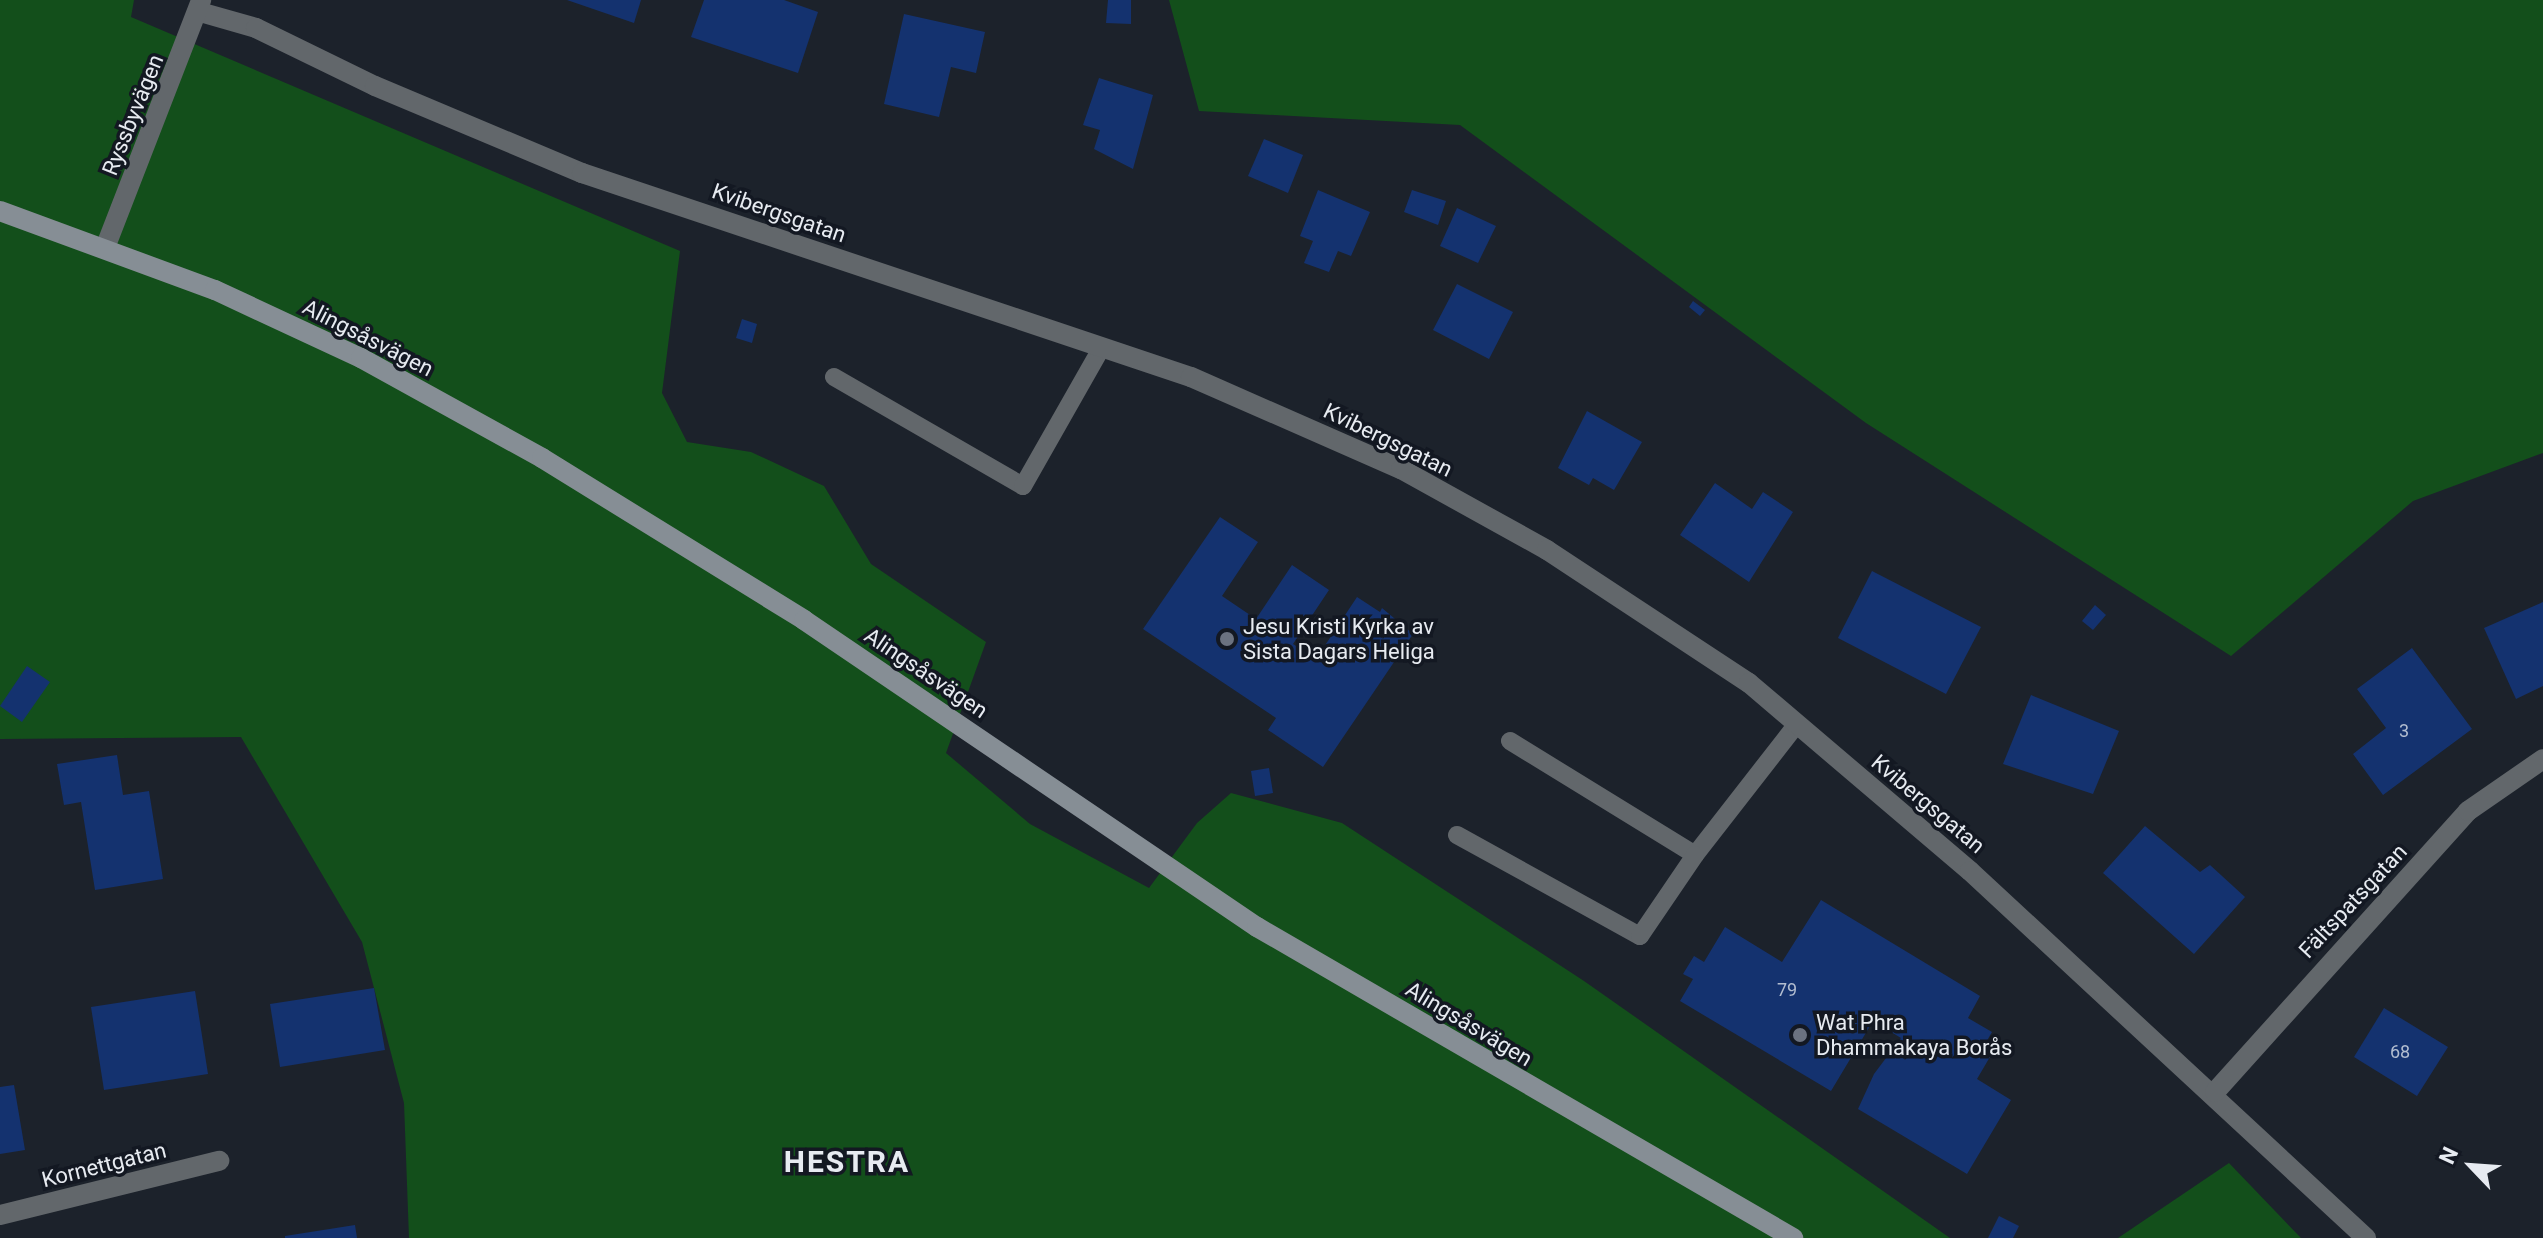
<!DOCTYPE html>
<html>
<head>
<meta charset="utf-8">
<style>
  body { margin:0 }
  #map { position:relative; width:2543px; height:1238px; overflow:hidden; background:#1c222b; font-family:Roboto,sans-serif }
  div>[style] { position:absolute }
  .green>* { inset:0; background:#134f1b }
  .building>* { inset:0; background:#14326f }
  .lane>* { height:18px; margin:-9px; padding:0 9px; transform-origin:9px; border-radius:9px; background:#62676b }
  .street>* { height:20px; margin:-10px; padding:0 10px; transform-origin:10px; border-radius:10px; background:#62676b }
  .secondary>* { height:20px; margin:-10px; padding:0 10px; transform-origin:10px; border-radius:10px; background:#868e95 }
  .dots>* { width:22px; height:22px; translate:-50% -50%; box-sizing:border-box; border:4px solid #131822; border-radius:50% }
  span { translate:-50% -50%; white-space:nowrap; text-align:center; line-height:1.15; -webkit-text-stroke:7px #131822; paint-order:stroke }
  .number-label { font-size:18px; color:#b2bdd0 }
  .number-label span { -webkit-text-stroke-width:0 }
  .street-label { font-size:22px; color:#e7ebf1 }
  .poi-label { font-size:22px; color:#e7ebf1 }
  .left { translate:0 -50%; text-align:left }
  .district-label { font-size:30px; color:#e7ebf1; font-weight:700; letter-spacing:2px }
  .north { position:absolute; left:2431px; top:1126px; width:80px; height:80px; -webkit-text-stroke:6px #131822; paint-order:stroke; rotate:295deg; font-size:22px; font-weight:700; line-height:32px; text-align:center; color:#e7ebf1 }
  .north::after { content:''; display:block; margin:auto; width:28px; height:36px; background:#e7ebf1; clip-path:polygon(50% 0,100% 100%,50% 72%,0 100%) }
</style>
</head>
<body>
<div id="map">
  <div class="green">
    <i style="clip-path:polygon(0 0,134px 0,131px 17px,680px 251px,662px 393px,687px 442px,751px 452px,824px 486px,871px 564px,986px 642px,946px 753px,1030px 824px,1149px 888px,1197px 823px,1231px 793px,1342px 823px,1584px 981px,1950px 1238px,409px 1238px,404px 1103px,362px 942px,241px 737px,0 739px)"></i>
    <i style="clip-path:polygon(1169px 0,2543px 0,2543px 453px,2413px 501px,2231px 656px,1866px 423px,1460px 125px,1199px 111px)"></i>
    <i style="clip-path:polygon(2229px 1163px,2301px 1238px,2117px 1238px,2118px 1238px)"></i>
  </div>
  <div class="building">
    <i style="clip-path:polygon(567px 0,641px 0,634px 23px)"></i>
    <i style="clip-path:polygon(704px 0,784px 0,818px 12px,798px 73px,691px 37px)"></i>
    <i style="clip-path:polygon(1108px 0,1131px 0,1131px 24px,1106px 23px)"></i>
    <i style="clip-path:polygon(904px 14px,985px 32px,976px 73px,951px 67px,939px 117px,884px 104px)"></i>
    <i style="clip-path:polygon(1099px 78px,1153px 95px,1133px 169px,1094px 149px,1100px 130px,1083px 125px)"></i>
    <i style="clip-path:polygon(1264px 139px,1303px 155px,1288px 193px,1248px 176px)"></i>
    <i style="clip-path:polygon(1318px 190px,1370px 212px,1351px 256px,1338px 251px,1329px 272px,1304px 263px,1313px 241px,1300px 236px)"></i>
    <i style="clip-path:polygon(1412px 190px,1446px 201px,1438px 225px,1404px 212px)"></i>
    <i style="clip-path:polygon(1457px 208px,1496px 226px,1478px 263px,1440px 246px)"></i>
    <i style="clip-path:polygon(1457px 284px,1513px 312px,1489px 359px,1433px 330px)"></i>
    <i style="clip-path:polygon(1693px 301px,1705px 310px,1700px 316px,1689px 307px)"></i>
    <i style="clip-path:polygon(742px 319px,757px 324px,752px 343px,736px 338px)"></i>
    <i style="clip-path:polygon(1587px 411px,1642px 442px,1614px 490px,1593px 478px,1589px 485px,1558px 468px)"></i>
    <i style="clip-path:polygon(1715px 483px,1752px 509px,1763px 492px,1793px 512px,1749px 582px,1680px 535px)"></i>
    <i style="clip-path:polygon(1220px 517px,1258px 542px,1222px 596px,1256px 619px,1292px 565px,1329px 590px,1293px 644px,1316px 659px,1357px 597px,1380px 612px,1382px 608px,1413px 634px,1323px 767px,1268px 730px,1276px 718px,1143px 629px)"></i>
    <i style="clip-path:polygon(1872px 571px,1981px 627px,1946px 694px,1838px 638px)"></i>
    <i style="clip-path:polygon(2543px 602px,2543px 686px,2516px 699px,2484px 628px)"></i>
    <i style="clip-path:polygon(2095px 605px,2106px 615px,2093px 630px,2082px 621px)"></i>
    <i style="clip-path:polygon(2412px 648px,2472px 729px,2383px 795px,2353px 754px,2386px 728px,2357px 689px)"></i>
    <i style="clip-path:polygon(27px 666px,50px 682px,22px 722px,0 706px)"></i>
    <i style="clip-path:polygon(2031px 695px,2119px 731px,2093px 794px,2003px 764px)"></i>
    <i style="clip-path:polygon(117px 755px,123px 795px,149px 791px,163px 879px,95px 890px,81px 802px,64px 805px,57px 764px)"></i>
    <i style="clip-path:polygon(1269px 768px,1273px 793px,1255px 796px,1251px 771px)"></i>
    <i style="clip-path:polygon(2145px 826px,2200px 872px,2210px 865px,2245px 897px,2194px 954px,2103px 873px)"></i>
    <i style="clip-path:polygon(1821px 900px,1980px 996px,1968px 1018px,1992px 1032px,1985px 1044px,1994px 1050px,1977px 1079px,2011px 1100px,1967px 1174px,1858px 1109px,1874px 1074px,1901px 1038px,1873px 1021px,1831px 1091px,1680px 1001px,1693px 979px,1683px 974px,1694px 956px,1704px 962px,1725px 927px,1782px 962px)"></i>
    <i style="clip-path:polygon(374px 988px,385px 1050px,280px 1067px,270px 1004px)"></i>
    <i style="clip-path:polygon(195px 991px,208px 1074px,104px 1090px,91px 1007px)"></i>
    <i style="clip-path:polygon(2384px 1008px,2448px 1047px,2417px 1096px,2354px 1057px)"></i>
    <i style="clip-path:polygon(14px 1085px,25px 1150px,0 1154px,0 1087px)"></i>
    <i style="clip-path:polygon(1999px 1216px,2019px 1226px,2013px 1238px,1988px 1238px)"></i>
    <i style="clip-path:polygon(355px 1225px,357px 1238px,285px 1238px,285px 1236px)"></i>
  </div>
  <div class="lane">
    <i style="left:834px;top:377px;width:218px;rotate:30deg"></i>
    <i style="left:1023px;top:486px;width:160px;rotate:-60.4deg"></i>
    <i style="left:1510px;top:741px;width:217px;rotate:31.6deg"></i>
    <i style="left:1695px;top:855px;width:166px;rotate:-52.1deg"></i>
    <i style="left:1457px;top:835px;width:209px;rotate:28.9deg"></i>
    <i style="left:1640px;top:936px;width:98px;rotate:-55.8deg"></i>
  </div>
  <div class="street">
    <i style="left:200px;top:12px;width:58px;rotate:15.9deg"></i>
    <i style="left:256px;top:28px;width:132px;rotate:26deg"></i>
    <i style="left:375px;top:86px;width:225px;rotate:22.8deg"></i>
    <i style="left:582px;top:173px;width:642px;rotate:18.52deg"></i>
    <i style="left:1191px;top:377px;width:229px;rotate:23.7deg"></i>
    <i style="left:1401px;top:469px;width:167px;rotate:29deg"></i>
    <i style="left:1547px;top:550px;width:242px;rotate:33.4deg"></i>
    <i style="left:1749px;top:683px;width:290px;rotate:40.4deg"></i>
    <i style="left:1970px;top:871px;width:540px;rotate:42.82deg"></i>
    <i style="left:105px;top:248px;width:266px;rotate:-68.8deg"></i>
    <i style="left:2215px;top:1092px;width:378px;rotate:-48deg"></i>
    <i style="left:2468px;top:811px;width:91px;rotate:-34.7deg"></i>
    <i style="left:0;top:1215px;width:226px;rotate:-13.9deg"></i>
  </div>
  <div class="secondary">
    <i style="left:0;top:211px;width:229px;rotate:20.2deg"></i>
    <i style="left:215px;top:290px;width:161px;rotate:25deg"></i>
    <i style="left:361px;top:358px;width:207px;rotate:28.9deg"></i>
    <i style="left:542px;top:458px;width:308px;rotate:31.7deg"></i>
    <i style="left:804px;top:620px;width:547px;rotate:34.13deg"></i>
    <i style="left:1257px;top:927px;width:620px;rotate:30.12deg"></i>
  </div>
  <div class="dots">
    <i style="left:1227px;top:639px;background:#6b7280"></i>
    <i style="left:1800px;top:1035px;background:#6b7280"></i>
  </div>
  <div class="number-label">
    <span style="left:2404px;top:731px">3</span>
    <span style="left:1787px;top:990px">79</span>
    <span style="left:2400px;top:1052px">68</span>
  </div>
  <div class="street-label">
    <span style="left:133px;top:115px;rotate:-68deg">Ryssbyvägen</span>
    <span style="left:779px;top:213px;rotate:19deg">Kvibergsgatan</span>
    <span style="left:368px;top:338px;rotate:27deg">Alingsåsvägen</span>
    <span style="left:1388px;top:440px;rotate:26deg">Kvibergsgatan</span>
    <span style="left:926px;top:673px;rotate:34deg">Alingsåsvägen</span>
    <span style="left:1928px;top:804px;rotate:40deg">Kvibergsgatan</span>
    <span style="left:2353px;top:901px;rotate:-47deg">Fältspatsgatan</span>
    <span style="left:1469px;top:1024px;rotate:31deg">Alingsåsvägen</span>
    <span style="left:104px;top:1165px;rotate:-14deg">Kornettgatan</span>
  </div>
  <div class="poi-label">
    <span class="left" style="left:1243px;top:639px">Jesu Kristi Kyrka av<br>Sista Dagars Heliga</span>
    <span class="left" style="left:1816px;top:1035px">Wat Phra<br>Dhammakaya Borås</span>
  </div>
  <div class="district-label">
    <span style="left:847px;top:1162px">HESTRA</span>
  </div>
  <div class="north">N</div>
</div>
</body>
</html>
